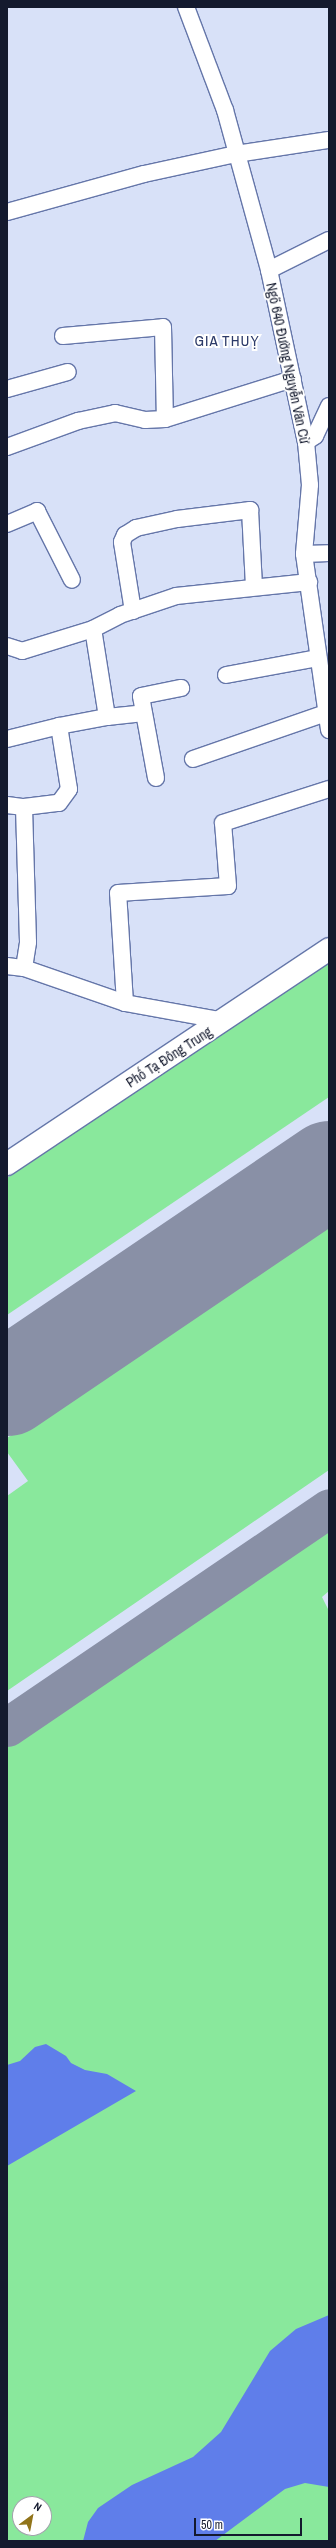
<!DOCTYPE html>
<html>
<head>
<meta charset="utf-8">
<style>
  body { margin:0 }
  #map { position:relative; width:336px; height:2548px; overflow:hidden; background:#d8e1f8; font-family:"Archivo Narrow",sans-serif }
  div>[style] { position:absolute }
  .green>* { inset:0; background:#89e89c }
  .water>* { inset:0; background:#5f7eea }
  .taxiway>* { height:39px; margin:-19.5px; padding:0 19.5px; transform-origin:19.5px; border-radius:19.5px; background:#8990a6 }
  .runway>* { height:97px; margin:-48.5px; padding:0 48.5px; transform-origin:48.5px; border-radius:48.5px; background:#8990a6 }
  .roads { filter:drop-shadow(1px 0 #6576a9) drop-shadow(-1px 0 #6576a9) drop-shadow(0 1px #6576a9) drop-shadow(0 -1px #6576a9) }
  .street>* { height:16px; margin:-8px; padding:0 8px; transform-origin:8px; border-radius:8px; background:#fff }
  .secondary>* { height:22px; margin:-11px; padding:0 11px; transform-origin:11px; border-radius:11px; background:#fff }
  span { translate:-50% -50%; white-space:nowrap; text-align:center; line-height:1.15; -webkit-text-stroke:4px #fff; paint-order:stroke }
  .street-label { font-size:14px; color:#141a2e }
  .neighbourhood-label { font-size:15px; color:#2d3b69; letter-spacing:1px }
  .frame { position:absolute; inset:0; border:8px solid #141a2e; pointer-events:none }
  .north { position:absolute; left:12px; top:2496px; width:40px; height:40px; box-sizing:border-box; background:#fff; border:1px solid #a1a3ab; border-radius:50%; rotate:32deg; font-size:11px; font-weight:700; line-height:16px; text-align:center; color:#141a2e }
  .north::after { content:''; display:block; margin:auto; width:14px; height:18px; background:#91741a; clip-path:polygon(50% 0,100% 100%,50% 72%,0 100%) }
  .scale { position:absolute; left:194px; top:2518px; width:108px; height:18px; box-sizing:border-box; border:2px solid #141a2e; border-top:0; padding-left:5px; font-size:12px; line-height:14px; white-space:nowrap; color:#141a2e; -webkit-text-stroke:3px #fff; paint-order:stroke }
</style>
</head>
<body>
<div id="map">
  <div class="green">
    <i style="clip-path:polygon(329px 959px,329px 1097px,7px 1315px,7px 1178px)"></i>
    <i style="clip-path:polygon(329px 1221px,329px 1470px,7px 1691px,7px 1496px,28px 1481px,7px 1452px,7px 1438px)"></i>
    <i style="clip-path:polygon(evenodd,329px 1522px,329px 1591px,322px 1597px,329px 1611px,329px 2541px,7px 2541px,7px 1736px,316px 1524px,329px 1522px,20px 2504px,44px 2504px,44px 2528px,20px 2528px,20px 2504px)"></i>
  </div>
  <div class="water">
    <i style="clip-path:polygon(46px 2044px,66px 2056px,71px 2063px,85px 2070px,107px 2074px,136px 2091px,7px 2166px,7px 2065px,20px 2061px,35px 2047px)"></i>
    <i style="clip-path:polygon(329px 2315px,329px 2487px,305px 2483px,285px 2489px,215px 2541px,83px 2541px,88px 2522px,98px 2508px,132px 2485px,193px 2457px,221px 2432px,270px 2351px,296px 2329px)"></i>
  </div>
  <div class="taxiway">
    <i style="left:7px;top:1727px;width:389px;rotate:-34.2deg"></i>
  </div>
  <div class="runway">
    <i style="left:7px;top:1387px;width:389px;rotate:-34.1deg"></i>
  </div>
  <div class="roads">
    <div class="street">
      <i style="left:186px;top:7px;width:110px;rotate:69.3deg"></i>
      <i style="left:225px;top:110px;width:166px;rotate:74.6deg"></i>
      <i style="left:269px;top:270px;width:176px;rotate:77.9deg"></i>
      <i style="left:306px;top:442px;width:43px;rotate:84.7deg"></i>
      <i style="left:310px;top:485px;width:69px;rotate:95deg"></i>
      <i style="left:304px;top:554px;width:178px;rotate:81.9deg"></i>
      <i style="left:7px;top:212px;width:142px;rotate:-15.5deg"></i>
      <i style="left:144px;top:174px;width:94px;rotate:-12.3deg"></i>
      <i style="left:236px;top:154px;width:94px;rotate:-8.6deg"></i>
      <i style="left:269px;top:270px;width:67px;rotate:-26.6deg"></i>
      <i style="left:63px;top:336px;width:100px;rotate:-5.1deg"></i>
      <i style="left:163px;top:327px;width:92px;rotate:88.8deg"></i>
      <i style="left:7px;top:389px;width:63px;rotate:-15.6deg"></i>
      <i style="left:306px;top:442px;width:11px;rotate:-34deg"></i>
      <i style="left:315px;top:436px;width:33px;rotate:-65deg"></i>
      <i style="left:7px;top:447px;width:76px;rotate:-20.1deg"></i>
      <i style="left:78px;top:421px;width:38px;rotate:-12deg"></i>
      <i style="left:115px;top:413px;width:31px;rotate:13deg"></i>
      <i style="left:145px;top:420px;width:20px;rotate:-3deg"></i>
      <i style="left:165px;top:419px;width:134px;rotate:-17.4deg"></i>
      <i style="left:7px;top:524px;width:33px;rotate:-23deg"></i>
      <i style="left:37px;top:511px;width:77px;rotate:63.1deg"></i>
      <i style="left:304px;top:554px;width:25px;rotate:-2deg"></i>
      <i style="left:133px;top:611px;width:70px;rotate:-99.1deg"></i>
      <i style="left:122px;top:542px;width:8px;rotate:-67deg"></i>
      <i style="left:125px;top:535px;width:13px;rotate:-32deg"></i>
      <i style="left:136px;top:528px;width:42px;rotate:-12.4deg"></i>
      <i style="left:177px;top:519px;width:74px;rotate:-7deg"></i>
      <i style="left:250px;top:510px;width:77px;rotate:87deg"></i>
      <i style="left:7px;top:646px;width:16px;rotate:18deg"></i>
      <i style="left:22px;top:651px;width:74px;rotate:-17.2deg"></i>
      <i style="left:93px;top:629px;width:30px;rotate:-27deg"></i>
      <i style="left:120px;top:615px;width:59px;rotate:-18.7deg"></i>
      <i style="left:176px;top:596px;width:134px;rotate:-6deg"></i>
      <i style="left:226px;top:675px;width:94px;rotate:-10.5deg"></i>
      <i style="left:107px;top:717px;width:37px;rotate:-6deg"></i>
      <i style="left:7px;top:739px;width:54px;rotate:-14deg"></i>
      <i style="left:193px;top:759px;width:141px;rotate:-19.1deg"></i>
      <i style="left:156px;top:778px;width:83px;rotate:-100.4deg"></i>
      <i style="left:141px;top:696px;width:41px;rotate:-11.3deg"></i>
      <i style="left:7px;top:805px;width:17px;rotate:7deg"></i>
      <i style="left:7px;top:966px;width:17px;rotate:7deg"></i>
      <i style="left:24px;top:968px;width:107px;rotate:19.1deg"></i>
      <i style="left:125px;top:1003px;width:102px;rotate:10.2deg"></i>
      <i style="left:24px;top:968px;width:26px;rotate:-81deg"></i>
      <i style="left:28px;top:942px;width:135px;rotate:-91.7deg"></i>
      <i style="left:24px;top:807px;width:35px;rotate:-7deg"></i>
      <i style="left:59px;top:803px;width:17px;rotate:-54deg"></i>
      <i style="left:69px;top:789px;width:64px;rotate:-99deg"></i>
      <i style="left:59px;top:726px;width:49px;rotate:-10.6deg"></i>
      <i style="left:107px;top:717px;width:89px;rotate:-99deg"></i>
      <i style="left:125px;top:1003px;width:110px;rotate:-93.6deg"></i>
      <i style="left:118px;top:893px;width:110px;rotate:-3.6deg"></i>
      <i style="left:228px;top:886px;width:63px;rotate:-94.5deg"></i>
      <i style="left:223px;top:823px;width:111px;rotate:-17.8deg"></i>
    </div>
    <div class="secondary">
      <i style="left:7px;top:1164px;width:387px;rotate:-33.7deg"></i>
    </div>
  </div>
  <div class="street-label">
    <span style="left:288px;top:363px;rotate:78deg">Ngõ 640 Đường Nguyễn Văn Cừ</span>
    <span style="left:169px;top:1057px;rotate:-33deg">Phố Tạ Đông Trung</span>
  </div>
  <div class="neighbourhood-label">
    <span style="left:227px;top:341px">GIA THUỴ</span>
  </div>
  <div class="frame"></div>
  <div class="north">N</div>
  <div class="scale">50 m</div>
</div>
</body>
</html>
